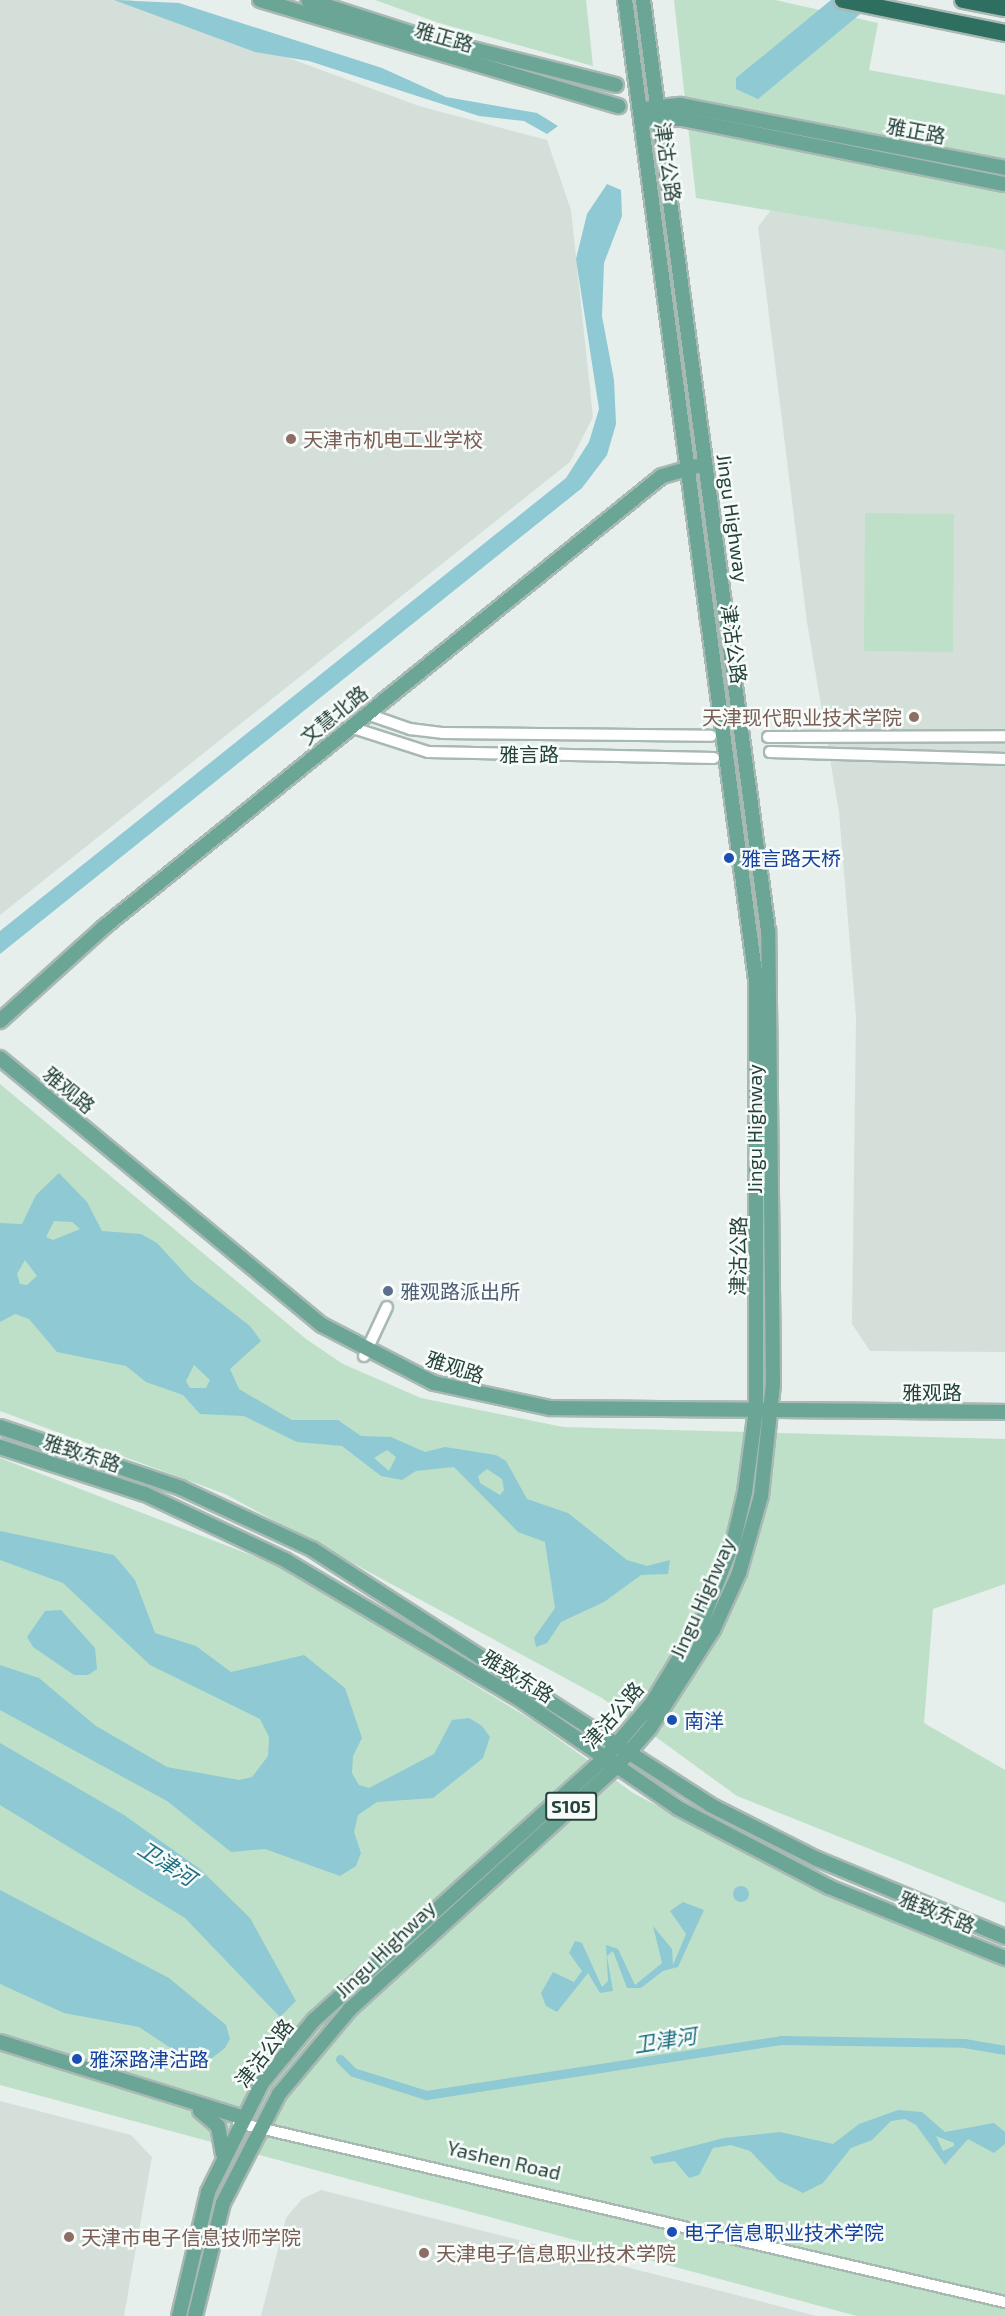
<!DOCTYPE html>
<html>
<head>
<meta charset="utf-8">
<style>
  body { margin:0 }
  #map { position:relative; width:1005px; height:2316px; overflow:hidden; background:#e6efeb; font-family:"Exo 2","Noto Sans SC",sans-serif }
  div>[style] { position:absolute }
  .built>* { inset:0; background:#d4dfda }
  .green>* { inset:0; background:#bfe0c8 }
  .water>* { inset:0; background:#8ec9d4 }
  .round { border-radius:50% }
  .canal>* { height:9px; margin:-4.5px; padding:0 4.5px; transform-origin:4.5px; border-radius:4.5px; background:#8ec9d4 }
  .roads { filter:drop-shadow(2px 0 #a8b8b2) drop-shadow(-2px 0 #a8b8b2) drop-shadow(0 2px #a8b8b2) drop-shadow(0 -2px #a8b8b2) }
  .minor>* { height:10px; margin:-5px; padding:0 5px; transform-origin:5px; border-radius:5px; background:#fff }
  .major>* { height:14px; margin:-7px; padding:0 7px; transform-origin:7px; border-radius:7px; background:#6aa596 }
  .highway>* { height:16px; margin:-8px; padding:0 8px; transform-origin:8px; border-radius:8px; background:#2f6f62 }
  .dots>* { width:16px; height:16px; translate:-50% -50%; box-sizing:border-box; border:3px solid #f7fbf9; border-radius:50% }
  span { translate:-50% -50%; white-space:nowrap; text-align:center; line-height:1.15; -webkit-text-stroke:5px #f7fbf9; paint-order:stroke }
  .shield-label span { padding:2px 4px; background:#f7fbf9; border:2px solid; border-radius:4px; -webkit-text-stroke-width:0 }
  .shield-label { font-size:18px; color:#24423a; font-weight:700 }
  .street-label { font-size:20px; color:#24423a }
  .education-label { font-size:20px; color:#785e54 }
  .left { translate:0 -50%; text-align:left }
  .right { translate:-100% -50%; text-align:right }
  .transit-label { font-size:20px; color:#164399 }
  .service-label { font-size:20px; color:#4e5e75 }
  .water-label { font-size:21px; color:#1c6f80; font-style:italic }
</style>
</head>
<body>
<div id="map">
  <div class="built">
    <i style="clip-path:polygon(0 0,131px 0,419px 106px,547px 140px,571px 210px,593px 417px,570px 462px,0 915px)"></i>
    <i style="clip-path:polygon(773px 207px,1005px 240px,1005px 1352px,870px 1351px,852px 1324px,856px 1017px,839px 812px,807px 622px,758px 227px)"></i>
    <i style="clip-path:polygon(0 2101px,131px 2135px,152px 2157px,124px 2316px,0 2316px)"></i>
    <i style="clip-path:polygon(321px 2190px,725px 2292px,816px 2316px,261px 2316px,286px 2218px,302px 2199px)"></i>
  </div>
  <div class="green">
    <i style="clip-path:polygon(375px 0,586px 0,593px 66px,439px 23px)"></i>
    <i style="clip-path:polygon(674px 0,775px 0,878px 23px,869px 70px,1005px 95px,1005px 250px,696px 198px)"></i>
    <i style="clip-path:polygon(865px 513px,954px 514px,953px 652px,864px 651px)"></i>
    <i style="clip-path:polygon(0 1084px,306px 1339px,343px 1364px,421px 1398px,563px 1427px,1005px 1439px,1005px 1584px,933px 1609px,924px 1723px,1005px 1770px,1005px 1903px,737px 1796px,602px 1698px,225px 1494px,0 1411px)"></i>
    <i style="clip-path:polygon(0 1458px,282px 1567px,535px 1722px,633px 1793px,791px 1876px,1005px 1964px,1005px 2316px,857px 2316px,0 2085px)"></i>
  </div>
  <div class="water">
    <i style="clip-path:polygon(114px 0,179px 3px,382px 68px,446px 97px,537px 113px,558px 126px,547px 134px,524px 121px,479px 116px,309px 61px,255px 52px)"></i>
    <i style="clip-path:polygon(831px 0,877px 0,758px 99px,736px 89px,736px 78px)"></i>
    <i style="clip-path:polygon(607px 184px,621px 190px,622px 216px,604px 263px,602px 316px,614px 380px,616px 424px,607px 455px,582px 488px,0 954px,0 931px,566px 478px,589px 442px,599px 409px,576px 259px,587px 214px)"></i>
    <i style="clip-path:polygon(evenodd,59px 1173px,87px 1202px,102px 1231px,141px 1234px,157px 1243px,191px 1280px,250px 1326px,261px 1341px,230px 1369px,239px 1389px,292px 1420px,338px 1420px,361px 1436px,391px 1437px,425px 1452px,445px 1447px,496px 1455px,506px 1461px,527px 1499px,568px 1513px,627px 1560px,647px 1566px,670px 1560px,668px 1574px,641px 1575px,604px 1602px,561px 1622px,547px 1643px,536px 1647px,534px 1638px,555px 1608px,545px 1542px,518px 1532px,454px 1467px,416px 1471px,402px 1480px,381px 1476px,342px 1446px,297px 1442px,244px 1416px,200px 1414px,183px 1395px,146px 1382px,126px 1366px,57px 1352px,29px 1319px,15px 1314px,0 1322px,0 1223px,22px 1224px,36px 1195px,59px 1173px,54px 1221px,72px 1222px,80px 1229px,53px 1240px,46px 1237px,54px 1221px,59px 1173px,25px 1260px,37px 1276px,27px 1285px,20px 1284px,17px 1274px,25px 1260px,59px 1173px,194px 1365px,210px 1380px,206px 1388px,190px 1388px,186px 1381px,194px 1365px,59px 1173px,387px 1450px,396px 1457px,389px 1471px,374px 1458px,387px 1450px,59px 1173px,487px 1469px,502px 1479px,504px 1490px,500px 1495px,480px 1483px,478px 1476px,487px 1469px)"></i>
    <i style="clip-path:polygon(0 1531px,114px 1555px,135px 1580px,155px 1633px,196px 1646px,231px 1672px,304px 1655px,345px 1688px,362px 1738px,353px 1756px,352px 1773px,359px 1785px,369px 1788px,434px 1754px,452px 1720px,469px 1718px,482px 1726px,490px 1737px,483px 1758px,433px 1798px,377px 1802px,358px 1815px,354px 1832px,361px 1853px,356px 1866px,340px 1876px,265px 1849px,231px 1852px,167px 1801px,0 1710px,0 1665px,39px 1678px,96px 1726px,167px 1767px,239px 1780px,252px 1777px,268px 1756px,269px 1737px,260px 1719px,150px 1665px,63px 1583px,0 1560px)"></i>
    <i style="clip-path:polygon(61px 1610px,95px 1648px,97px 1669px,88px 1675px,74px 1675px,33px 1647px,27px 1637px,45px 1611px)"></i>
    <i style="clip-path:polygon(0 1743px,124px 1815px,200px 1869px,250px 1918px,296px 2001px,280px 2017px,185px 1918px,0 1805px)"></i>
    <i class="round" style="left:733px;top:1886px;width:16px;height:16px"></i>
    <i style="clip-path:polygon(0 1890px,169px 1978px,226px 2025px,230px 2039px,225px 2048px,212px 2058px,181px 2055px,139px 2027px,64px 2013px,0 1984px)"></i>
    <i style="clip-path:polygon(683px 1902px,704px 1910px,678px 1967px,663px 1971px,641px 1988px,627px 1988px,613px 1951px,607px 1956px,613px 1991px,600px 1993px,588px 1973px,557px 2012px,546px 2006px,541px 1993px,553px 1972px,574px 1982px,582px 1971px,569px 1953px,575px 1941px,582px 1943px,602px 1987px,608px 1981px,606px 1945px,618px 1949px,635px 1985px,662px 1963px,653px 1926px,672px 1949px,673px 1965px,686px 1934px,670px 1911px)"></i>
    <i style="clip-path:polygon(evenodd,898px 2110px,922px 2112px,945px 2132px,994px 2123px,1005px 2132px,1005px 2144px,994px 2153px,968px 2139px,945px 2165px,916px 2125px,905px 2119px,891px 2121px,872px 2140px,851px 2148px,823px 2183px,803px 2193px,779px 2181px,750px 2151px,731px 2145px,713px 2148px,699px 2175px,689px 2178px,675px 2161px,654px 2164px,650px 2157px,724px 2138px,780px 2132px,833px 2144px,859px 2124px,898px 2110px,936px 2136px,954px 2143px,954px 2146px,943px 2151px,936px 2136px)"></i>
  </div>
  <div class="canal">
    <i style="left:340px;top:2059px;width:18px;rotate:45deg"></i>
    <i style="left:353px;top:2072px;width:77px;rotate:17.5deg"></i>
    <i style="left:426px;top:2095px;width:359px;rotate:-8.8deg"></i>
    <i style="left:781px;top:2040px;width:183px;rotate:0.9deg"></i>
    <i style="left:964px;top:2043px;width:42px;rotate:9.7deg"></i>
  </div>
  <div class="roads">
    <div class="minor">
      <i style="left:367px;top:714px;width:46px;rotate:19.2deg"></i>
      <i style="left:410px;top:729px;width:32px;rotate:7deg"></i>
      <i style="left:442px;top:733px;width:269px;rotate:0.6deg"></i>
      <i style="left:350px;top:727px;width:82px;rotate:17.8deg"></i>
      <i style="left:428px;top:752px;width:286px;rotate:1.2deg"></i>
      <i style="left:768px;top:737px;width:237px;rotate:-0.2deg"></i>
      <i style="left:770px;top:752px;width:235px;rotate:1.7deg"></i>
      <i style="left:364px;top:1356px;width:54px;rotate:-64.9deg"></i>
      <i style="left:238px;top:2123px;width:788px;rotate:13.14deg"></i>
    </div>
    <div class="major">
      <i style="left:260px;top:0;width:374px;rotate:16.5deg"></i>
      <i style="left:308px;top:0;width:114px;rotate:17.8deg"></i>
      <i style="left:417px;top:35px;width:205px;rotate:14.1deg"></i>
      <i style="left:650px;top:108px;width:31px;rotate:-6deg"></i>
      <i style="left:681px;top:105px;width:330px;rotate:11deg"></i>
      <i style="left:651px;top:119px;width:31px"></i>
      <i style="left:682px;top:119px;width:329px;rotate:11.4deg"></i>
      <i style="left:0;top:1021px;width:140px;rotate:-42.1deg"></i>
      <i style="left:104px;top:927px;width:717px;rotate:-38.95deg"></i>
      <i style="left:662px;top:476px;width:36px;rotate:-16deg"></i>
      <i style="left:0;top:1058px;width:418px;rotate:39.7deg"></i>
      <i style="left:322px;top:1325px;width:126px;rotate:27.4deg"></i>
      <i style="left:434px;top:1383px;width:119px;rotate:12.2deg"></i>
      <i style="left:550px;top:1408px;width:455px;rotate:0.5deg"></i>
      <i style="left:0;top:1427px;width:191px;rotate:18.6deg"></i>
      <i style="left:181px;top:1488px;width:145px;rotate:25deg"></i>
      <i style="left:312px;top:1549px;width:473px;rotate:32.7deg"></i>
      <i style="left:710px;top:1805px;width:120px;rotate:26.8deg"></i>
      <i style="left:817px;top:1859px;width:204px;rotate:22.5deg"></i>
      <i style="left:0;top:1447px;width:152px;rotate:18deg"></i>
      <i style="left:145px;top:1494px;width:155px;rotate:25.2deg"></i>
      <i style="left:285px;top:1560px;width:276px;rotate:30.7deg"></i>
      <i style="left:522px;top:1701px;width:189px;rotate:34.4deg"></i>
      <i style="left:678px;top:1808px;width:170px;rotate:27.6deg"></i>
      <i style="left:829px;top:1887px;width:190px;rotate:22deg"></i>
      <i style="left:0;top:2042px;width:252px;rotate:17.3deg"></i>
      <i style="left:200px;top:2111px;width:23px;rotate:40deg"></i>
      <i style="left:218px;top:2126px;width:28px;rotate:80deg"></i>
      <i style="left:179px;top:2316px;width:127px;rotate:-76.8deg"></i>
      <i style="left:208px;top:2192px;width:122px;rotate:-63.6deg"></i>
      <i style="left:262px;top:2083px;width:82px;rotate:-50.5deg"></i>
      <i style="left:314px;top:2020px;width:392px;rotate:-42deg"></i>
      <i style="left:605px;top:1758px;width:72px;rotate:-49.5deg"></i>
      <i style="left:652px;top:1703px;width:96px;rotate:-58.6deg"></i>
      <i style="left:702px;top:1621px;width:88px;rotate:-68.7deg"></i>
      <i style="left:734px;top:1539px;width:48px;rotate:-76.8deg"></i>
      <i style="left:745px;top:1492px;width:83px;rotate:-82.4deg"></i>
      <i style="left:756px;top:1410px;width:430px;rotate:-90deg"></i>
      <i style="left:756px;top:980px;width:989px;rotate:-97.61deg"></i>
      <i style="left:195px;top:2316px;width:116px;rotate:-76.1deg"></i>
      <i style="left:223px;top:2203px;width:123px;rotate:-62.8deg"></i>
      <i style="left:279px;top:2094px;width:111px;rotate:-50.1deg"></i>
      <i style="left:350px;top:2009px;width:361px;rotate:-42.3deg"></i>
      <i style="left:617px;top:1766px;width:50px;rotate:-49deg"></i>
      <i style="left:650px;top:1728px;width:117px;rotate:-57.3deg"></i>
      <i style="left:713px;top:1630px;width:63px;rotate:-65.5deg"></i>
      <i style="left:739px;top:1573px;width:80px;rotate:-74.1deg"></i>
      <i style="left:761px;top:1496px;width:113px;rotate:-83.9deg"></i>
      <i style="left:773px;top:1384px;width:453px;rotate:-90.6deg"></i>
      <i style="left:768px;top:931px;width:939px;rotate:-97.65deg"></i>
    </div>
    <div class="highway">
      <i style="left:843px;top:0;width:165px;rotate:11.5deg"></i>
      <i style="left:963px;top:0;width:43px;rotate:10.8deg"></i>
    </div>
  </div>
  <div class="dots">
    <i style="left:291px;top:439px;background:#8d6e63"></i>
    <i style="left:914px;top:717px;background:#8d6e63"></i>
    <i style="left:729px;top:858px;background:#1a4fb4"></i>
    <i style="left:388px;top:1291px;background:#5c6f8a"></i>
    <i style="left:672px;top:1720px;background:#1a4fb4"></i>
    <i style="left:77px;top:2059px;background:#1a4fb4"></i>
    <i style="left:672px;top:2232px;background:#1a4fb4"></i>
    <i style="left:69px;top:2237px;background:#8d6e63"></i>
    <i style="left:424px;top:2253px;background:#8d6e63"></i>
  </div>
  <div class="shield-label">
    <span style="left:571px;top:1806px">S105</span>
  </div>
  <div class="street-label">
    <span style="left:444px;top:37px;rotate:16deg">雅正路</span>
    <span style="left:916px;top:131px;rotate:11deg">雅正路</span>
    <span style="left:668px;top:162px;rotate:82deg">津沽公路</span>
    <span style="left:733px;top:518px;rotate:82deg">Jingu Highway</span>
    <span style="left:734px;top:644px;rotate:82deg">津沽公路</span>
    <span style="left:334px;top:715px;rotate:-39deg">文慧北路</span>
    <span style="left:529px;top:754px">雅言路</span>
    <span style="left:69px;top:1090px;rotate:40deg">雅观路</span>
    <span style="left:754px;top:1129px;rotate:-90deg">Jingu Highway</span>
    <span style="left:738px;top:1256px;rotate:-89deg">津沽公路</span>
    <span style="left:455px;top:1367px;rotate:18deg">雅观路</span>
    <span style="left:932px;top:1392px">雅观路</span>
    <span style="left:82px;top:1453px;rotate:18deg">雅致东路</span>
    <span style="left:702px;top:1598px;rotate:-66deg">Jingu Highway</span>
    <span style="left:518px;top:1676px;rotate:32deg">雅致东路</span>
    <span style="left:613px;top:1715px;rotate:-49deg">津沽公路</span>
    <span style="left:937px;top:1912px;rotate:22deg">雅致东路</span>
    <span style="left:385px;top:1949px;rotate:-44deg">Jingu Highway</span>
    <span style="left:264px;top:2053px;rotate:-52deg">津沽公路</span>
    <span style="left:504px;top:2160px;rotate:13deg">Yashen Road</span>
  </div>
  <div class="education-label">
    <span class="left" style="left:303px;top:439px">天津市机电工业学校</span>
    <span class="right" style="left:902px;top:717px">天津现代职业技术学院</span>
    <span class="left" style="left:81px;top:2237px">天津市电子信息技师学院</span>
    <span class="left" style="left:436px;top:2253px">天津电子信息职业技术学院</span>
  </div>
  <div class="transit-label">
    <span class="left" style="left:741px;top:858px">雅言路天桥</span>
    <span class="left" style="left:684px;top:1720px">南洋</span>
    <span class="left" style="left:89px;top:2059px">雅深路津沽路</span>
    <span class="left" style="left:684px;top:2232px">电子信息职业技术学院</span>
  </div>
  <div class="service-label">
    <span class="left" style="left:400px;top:1291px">雅观路派出所</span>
  </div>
  <div class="water-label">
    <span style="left:167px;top:1863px;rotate:33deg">卫津河</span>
    <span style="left:665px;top:2040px;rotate:-9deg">卫津河</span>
  </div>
</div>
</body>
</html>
